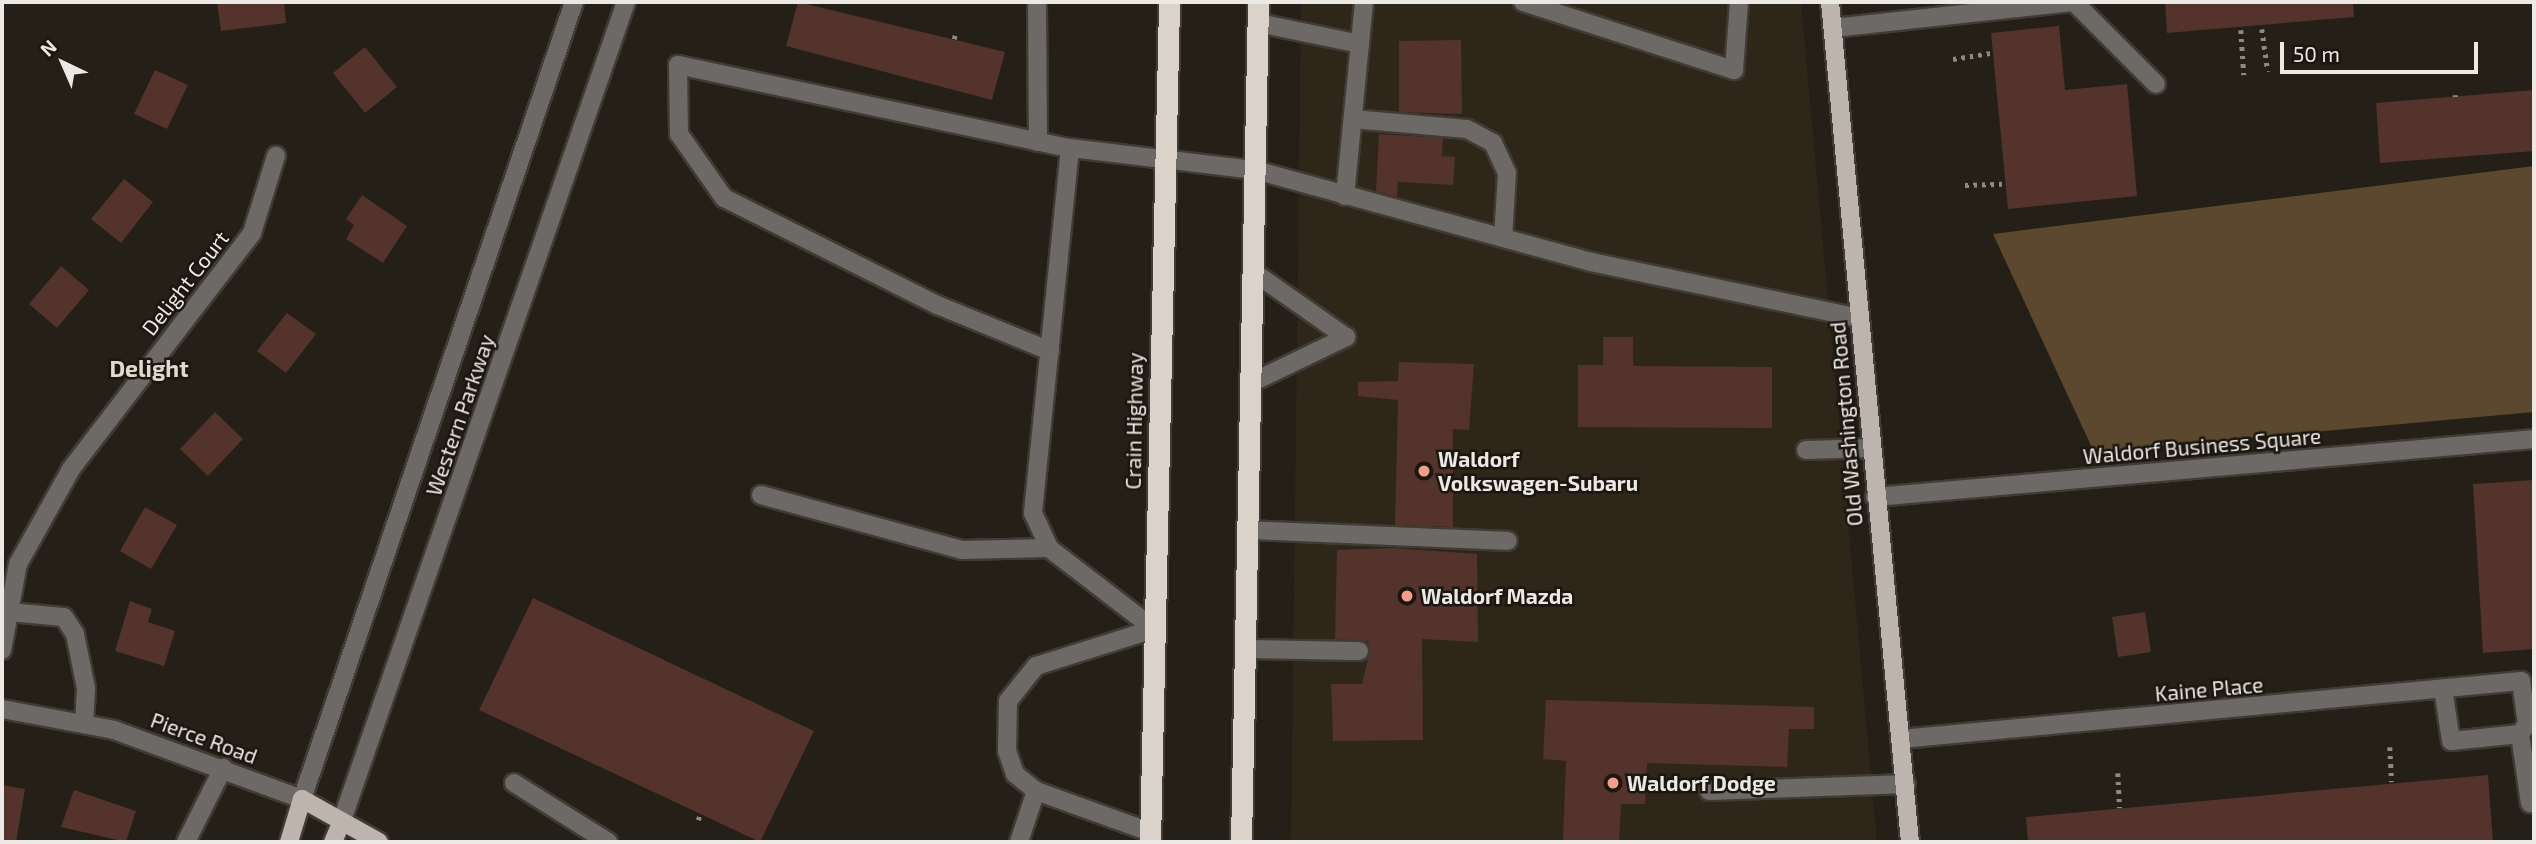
<!DOCTYPE html>
<html>
<head>
<meta charset="utf-8">
<style>
  body { margin:0 }
  #map { position:relative; width:2536px; height:844px; overflow:hidden; background:#241f17; font-family:"Exo 2",sans-serif }
  div>[style] { position:absolute }
  .built>* { inset:0; background:#2f261a }
  .forest>* { inset:0; background:#5b482e }
  .building>* { inset:0; background:#53332b }
  .path>* { height:4.5px; margin-top:-2.25px; transform-origin:0; background:repeating-linear-gradient(90deg,#8d8983 0 3.5px,transparent 0 8.5px) }
  .roads { filter:drop-shadow(2px 0 #403b34) drop-shadow(-2px 0 #403b34) drop-shadow(0 2px #403b34) drop-shadow(0 -2px #403b34) }
  .minor>* { height:18px; margin:-9px; padding:0 9px; transform-origin:9px; border-radius:9px; background:#6d6966 }
  .major>* { height:18px; margin:-9px; padding:0 9px; transform-origin:9px; border-radius:9px; background:#bcb4ad }
  .highway>* { height:21px; margin:-10.5px; padding:0 10.5px; transform-origin:10.5px; border-radius:10.5px; background:#dbd2c9 }
  .dots>* { width:19px; height:19px; translate:-50% -50%; box-sizing:border-box; border:4px solid #1b160f; border-radius:50% }
  span { translate:-50% -50%; white-space:nowrap; text-align:center; line-height:1.15; -webkit-text-stroke:5px #1b160f; paint-order:stroke }
  .street-label { font-size:21px; color:#ece8e3 }
  .poi-label { font-size:21px; color:#ece8e3; font-weight:700 }
  .left { translate:0 -50%; text-align:left }
  .neighbourhood-label { font-size:23px; color:#e0d9cf; font-weight:700 }
  .frame { position:absolute; inset:0; border:4px solid #ece8e3; pointer-events:none }
  .north { position:absolute; left:28px; top:28px; width:70px; height:70px; -webkit-text-stroke:5px #1b160f; paint-order:stroke; rotate:316deg; font-size:19px; font-weight:700; line-height:28px; text-align:center; color:#ece8e3 }
  .north::after { content:''; display:block; margin:auto; width:24px; height:32px; background:#ece8e3; clip-path:polygon(50% 0,100% 100%,50% 72%,0 100%) }
  .scale { position:absolute; left:2280px; top:42px; width:198px; height:32px; box-sizing:border-box; border:4px solid #ece8e3; border-top:0; padding-left:9px; font-size:21px; line-height:24px; white-space:nowrap; color:#ece8e3; -webkit-text-stroke:5px #1b160f; paint-order:stroke }
</style>
</head>
<body>
<div id="map">
  <div class="built">
    <i style="clip-path:polygon(1301px 2px,1801px 2px,1877px 842px,1291px 842px)"></i>
  </div>
  <div class="forest">
    <i style="clip-path:polygon(2534px 166px,2534px 412px,2094px 452px,1993px 234px)"></i>
  </div>
  <div class="building">
    <i style="clip-path:polygon(217px 2px,284px 2px,286px 23px,221px 31px)"></i>
    <i style="clip-path:polygon(798px 2px,1005px 52px,992px 100px,786px 46px)"></i>
    <i style="clip-path:polygon(2165px 2px,2353px 2px,2354px 17px,2167px 33px)"></i>
    <i style="clip-path:polygon(2059px 26px,2065px 90px,2127px 84px,2137px 196px,2008px 209px,1991px 33px)"></i>
    <i style="clip-path:polygon(1461px 40px,1462px 114px,1399px 112px,1399px 41px)"></i>
    <i style="clip-path:polygon(365px 47px,397px 87px,365px 113px,333px 73px)"></i>
    <i style="clip-path:polygon(155px 70px,188px 85px,167px 129px,134px 114px)"></i>
    <i style="clip-path:polygon(2534px 90px,2534px 151px,2380px 163px,2376px 103px)"></i>
    <i style="clip-path:polygon(1379px 134px,1443px 138px,1442px 156px,1455px 157px,1453px 185px,1398px 182px,1397px 197px,1376px 191px)"></i>
    <i style="clip-path:polygon(124px 179px,153px 202px,121px 243px,91px 219px)"></i>
    <i style="clip-path:polygon(362px 195px,407px 226px,383px 263px,346px 239px,354px 225px,346px 219px)"></i>
    <i style="clip-path:polygon(61px 266px,89px 290px,57px 328px,29px 304px)"></i>
    <i style="clip-path:polygon(287px 313px,316px 334px,286px 373px,257px 351px)"></i>
    <i style="clip-path:polygon(1603px 337px,1633px 337px,1633px 366px,1772px 367px,1772px 428px,1578px 427px,1578px 365px,1603px 365px)"></i>
    <i style="clip-path:polygon(1399px 362px,1474px 364px,1469px 430px,1453px 429px,1453px 527px,1395px 525px,1398px 400px,1358px 396px,1358px 382px,1398px 381px)"></i>
    <i style="clip-path:polygon(215px 412px,243px 439px,208px 476px,180px 449px)"></i>
    <i style="clip-path:polygon(2534px 480px,2534px 649px,2483px 653px,2473px 484px)"></i>
    <i style="clip-path:polygon(145px 507px,177px 525px,151px 569px,120px 551px)"></i>
    <i style="clip-path:polygon(1394px 548px,1477px 554px,1478px 642px,1422px 639px,1423px 740px,1333px 741px,1331px 684px,1362px 684px,1370px 651px,1368px 641px,1335px 639px,1337px 550px)"></i>
    <i style="clip-path:polygon(533px 598px,814px 731px,760px 842px,479px 710px)"></i>
    <i style="clip-path:polygon(130px 601px,152px 609px,148px 622px,175px 631px,164px 666px,115px 651px)"></i>
    <i style="clip-path:polygon(2145px 612px,2151px 652px,2118px 657px,2112px 617px)"></i>
    <i style="clip-path:polygon(1546px 700px,1814px 707px,1814px 729px,1789px 729px,1787px 767px,1647px 763px,1645px 804px,1621px 804px,1619px 842px,1563px 842px,1566px 761px,1543px 759px)"></i>
    <i style="clip-path:polygon(2488px 775px,2493px 842px,2028px 842px,2026px 817px)"></i>
    <i style="clip-path:polygon(2px 785px,25px 789px,16px 842px,2px 842px)"></i>
    <i style="clip-path:polygon(74px 790px,136px 811px,126px 842px,61px 827px)"></i>
  </div>
  <div class="path">
    <i style="left:2262px;top:29px;width:43px;rotate:82.1deg"></i>
    <i style="left:2241px;top:30px;width:45px;rotate:86.2deg"></i>
    <i style="left:954px;top:39px;width:7px;rotate:-74deg"></i>
    <i style="left:1953px;top:59px;width:39px;rotate:-9deg"></i>
    <i style="left:2455px;top:97px;width:2px;rotate:-90deg"></i>
    <i style="left:1965px;top:185px;width:37px;rotate:-2deg"></i>
    <i style="left:2390px;top:747px;width:35px;rotate:87deg"></i>
    <i style="left:2118px;top:773px;width:35px;rotate:87deg"></i>
    <i style="left:698px;top:820px;width:5px;rotate:-68deg"></i>
  </div>
  <div class="roads">
    <div class="minor">
      <i style="left:1037px;top:2px;width:140px;rotate:89.6deg"></i>
      <i style="left:1523px;top:2px;width:222px;rotate:17.9deg"></i>
      <i style="left:1734px;top:70px;width:68px;rotate:-85.8deg"></i>
      <i style="left:2074px;top:2px;width:116px;rotate:45deg"></i>
      <i style="left:1258px;top:23px;width:104px;rotate:11.6deg"></i>
      <i style="left:1833px;top:28px;width:239px;rotate:-6.2deg"></i>
      <i style="left:1353px;top:119px;width:114px;rotate:5deg"></i>
      <i style="left:1467px;top:129px;width:30px;rotate:28deg"></i>
      <i style="left:1493px;top:143px;width:33px;rotate:65deg"></i>
      <i style="left:1507px;top:173px;width:65px;rotate:93.5deg"></i>
      <i style="left:1070px;top:148px;width:367px;rotate:95.8deg"></i>
      <i style="left:1033px;top:513px;width:38px;rotate:65deg"></i>
      <i style="left:1049px;top:548px;width:133px;rotate:37.6deg"></i>
      <i style="left:1345px;top:196px;width:195px;rotate:-84.4deg"></i>
      <i style="left:1050px;top:351px;width:122px;rotate:-157.8deg"></i>
      <i style="left:937px;top:305px;width:238px;rotate:-153.3deg"></i>
      <i style="left:724px;top:198px;width:78px;rotate:-125.1deg"></i>
      <i style="left:679px;top:134px;width:69px;rotate:-90.8deg"></i>
      <i style="left:678px;top:65px;width:401px;rotate:12deg"></i>
      <i style="left:1070px;top:148px;width:186px;rotate:6.8deg"></i>
      <i style="left:1255px;top:170px;width:348px;rotate:15.3deg"></i>
      <i style="left:1591px;top:262px;width:274px;rotate:11.8deg"></i>
      <i style="left:1251px;top:383px;width:106px;rotate:-25.8deg"></i>
      <i style="left:1346px;top:337px;width:113px;rotate:-145deg"></i>
      <i style="left:1806px;top:450px;width:64px;rotate:-1.8deg"></i>
      <i style="left:761px;top:495px;width:208px;rotate:15.3deg"></i>
      <i style="left:962px;top:550px;width:87px;rotate:-1.3deg"></i>
      <i style="left:1875px;top:497px;width:662px;rotate:-5.03deg"></i>
      <i style="left:1248px;top:530px;width:260px;rotate:2.4deg"></i>
      <i style="left:9px;top:612px;width:55px;rotate:5.2deg"></i>
      <i style="left:64px;top:617px;width:20px;rotate:57deg"></i>
      <i style="left:75px;top:634px;width:55px;rotate:78.5deg"></i>
      <i style="left:86px;top:688px;width:35px;rotate:93deg"></i>
      <i style="left:1246px;top:649px;width:113px;rotate:1deg"></i>
      <i style="left:2px;top:650px;width:87px;rotate:-79.5deg"></i>
      <i style="left:18px;top:564px;width:109px;rotate:-60.8deg"></i>
      <i style="left:71px;top:469px;width:297px;rotate:-52.5deg"></i>
      <i style="left:252px;top:233px;width:81px;rotate:-72.7deg"></i>
      <i style="left:2px;top:709px;width:114px;rotate:10.6deg"></i>
      <i style="left:114px;top:730px;width:200px;rotate:20.2deg"></i>
      <i style="left:302px;top:799px;width:842px;rotate:-71.16deg"></i>
      <i style="left:2520px;top:734px;width:70px;rotate:81.8deg"></i>
      <i style="left:1901px;top:739px;width:623px;rotate:-5.34deg"></i>
      <i style="left:2521px;top:681px;width:43px;rotate:82.1deg"></i>
      <i style="left:2527px;top:724px;width:12px;rotate:125deg"></i>
      <i style="left:2520px;top:734px;width:69px;rotate:174.2deg"></i>
      <i style="left:2451px;top:741px;width:53px;rotate:-98.7deg"></i>
      <i style="left:514px;top:783px;width:111px;rotate:32.1deg"></i>
      <i style="left:1709px;top:791px;width:197px;rotate:-2deg"></i>
      <i style="left:341px;top:823px;width:869px;rotate:-70.86deg"></i>
      <i style="left:1150px;top:832px;width:121px;rotate:-160.2deg"></i>
      <i style="left:1036px;top:791px;width:27px;rotate:-141deg"></i>
      <i style="left:1015px;top:774px;width:24px;rotate:-109deg"></i>
      <i style="left:1007px;top:751px;width:50px;rotate:-88.9deg"></i>
      <i style="left:1008px;top:701px;width:45px;rotate:-51.3deg"></i>
      <i style="left:1036px;top:666px;width:124px;rotate:-17.4deg"></i>
      <i style="left:186px;top:842px;width:83px;rotate:-63.4deg"></i>
      <i style="left:1019px;top:842px;width:54px;rotate:-71.6deg"></i>
    </div>
    <div class="major">
      <i style="left:1830px;top:2px;width:844px;rotate:84.56deg"></i>
      <i style="left:289px;top:842px;width:45px;rotate:-73.2deg"></i>
      <i style="left:302px;top:799px;width:88px;rotate:29.2deg"></i>
      <i style="left:333px;top:842px;width:21px;rotate:-67deg"></i>
    </div>
    <div class="highway">
      <i style="left:1150px;top:842px;width:840px;rotate:-88.7deg"></i>
      <i style="left:1241px;top:842px;width:840px;rotate:-88.84deg"></i>
    </div>
  </div>
  <div class="dots">
    <i style="left:1424px;top:471px;background:#f49e88"></i>
    <i style="left:1407px;top:596px;background:#f49e88"></i>
    <i style="left:1613px;top:783px;background:#f49e88"></i>
  </div>
  <div class="street-label">
    <span style="left:185px;top:283px;rotate:-52deg">Delight Court</span>
    <span style="left:460px;top:415px;rotate:-71deg">Western Parkway</span>
    <span style="left:1134px;top:421px;rotate:-89deg">Crain Highway</span>
    <span style="left:1846px;top:424px;rotate:-95deg">Old Washington Road</span>
    <span style="left:2202px;top:446px;rotate:-5deg">Waldorf Business Square</span>
    <span style="left:2209px;top:689px;rotate:-5deg">Kaine Place</span>
    <span style="left:204px;top:738px;rotate:20deg">Pierce Road</span>
  </div>
  <div class="poi-label">
    <span class="left" style="left:1438px;top:471px">Waldorf<br>Volkswagen-Subaru</span>
    <span class="left" style="left:1421px;top:596px">Waldorf Mazda</span>
    <span class="left" style="left:1627px;top:783px">Waldorf Dodge</span>
  </div>
  <div class="neighbourhood-label">
    <span style="left:149px;top:368px">Delight</span>
  </div>
  <div class="frame"></div>
  <div class="north">N</div>
  <div class="scale">50 m</div>
</div>
</body>
</html>
